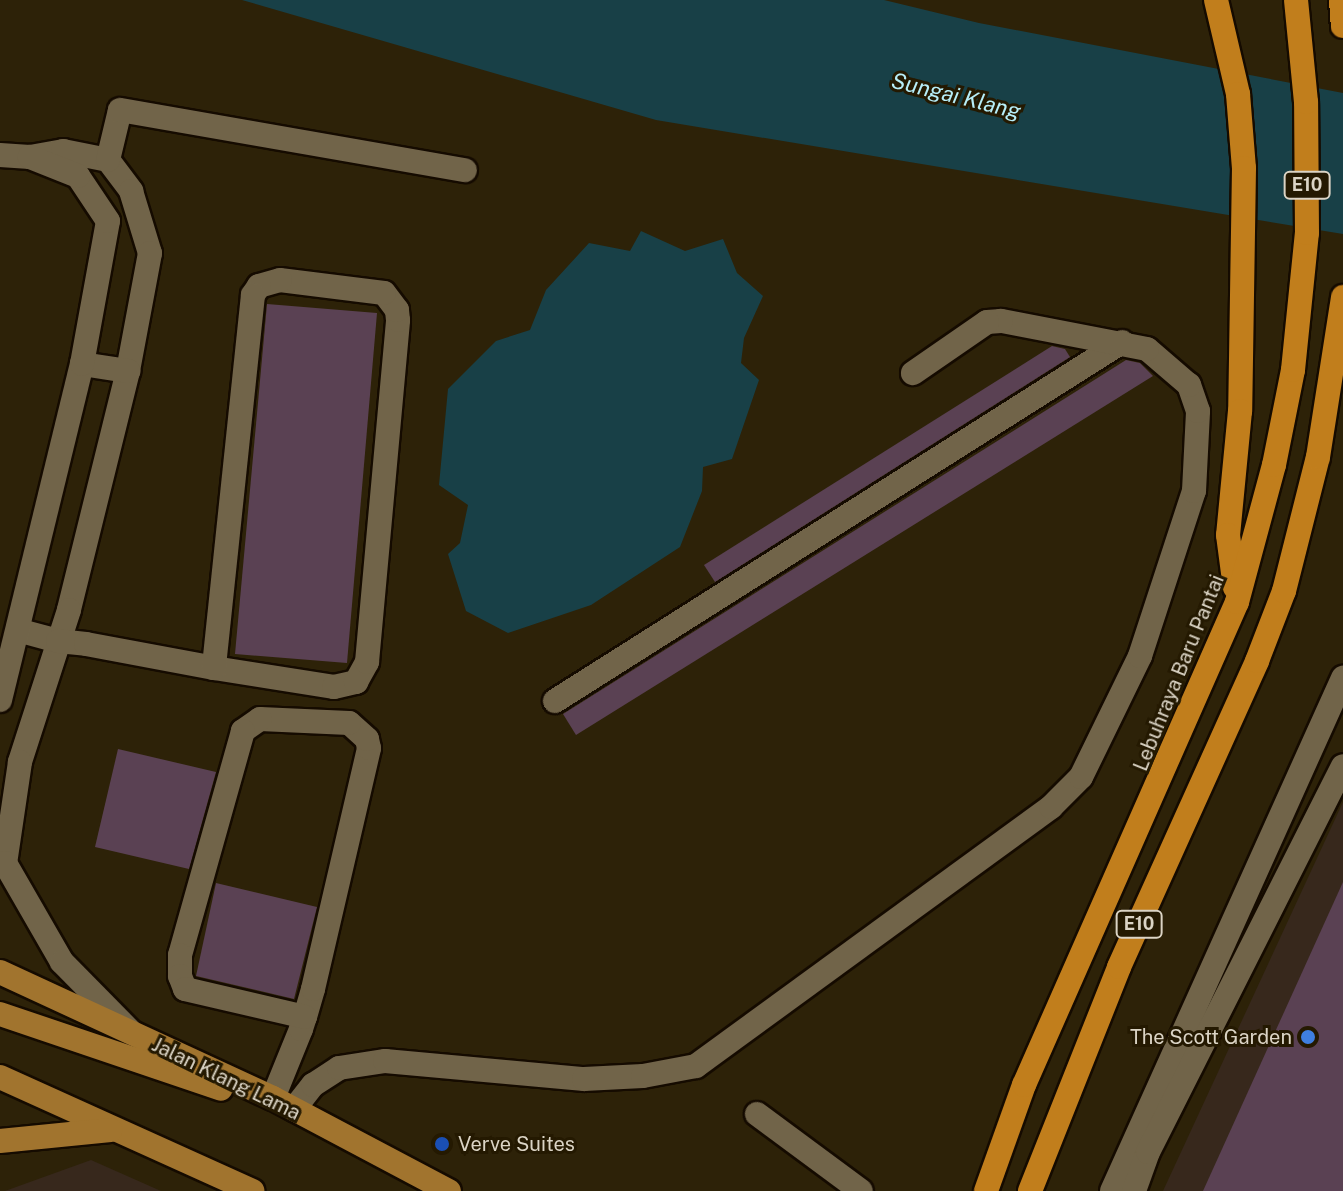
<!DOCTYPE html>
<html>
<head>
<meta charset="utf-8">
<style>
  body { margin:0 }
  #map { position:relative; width:1343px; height:1191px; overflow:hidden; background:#2d2208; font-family:"Public Sans",sans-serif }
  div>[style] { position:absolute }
  .commercial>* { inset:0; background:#37281c }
  .water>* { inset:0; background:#184047 }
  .building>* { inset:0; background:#5a4153 }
  .roads { filter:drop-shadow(2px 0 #150b00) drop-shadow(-2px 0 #150b00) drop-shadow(0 2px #150b00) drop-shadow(0 -2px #150b00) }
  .minor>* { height:24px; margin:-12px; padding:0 12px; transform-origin:12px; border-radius:12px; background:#716449 }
  .major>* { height:24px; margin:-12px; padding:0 12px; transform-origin:12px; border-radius:12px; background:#a1742e }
  .highway>* { height:24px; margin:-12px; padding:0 12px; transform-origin:12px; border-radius:12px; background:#c17e1c }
  .dots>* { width:22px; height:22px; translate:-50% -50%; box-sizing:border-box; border:4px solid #241901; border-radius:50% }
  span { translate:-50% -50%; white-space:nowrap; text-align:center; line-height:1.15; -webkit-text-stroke:6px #241901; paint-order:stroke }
  .shield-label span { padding:2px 6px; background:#241901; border:2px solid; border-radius:6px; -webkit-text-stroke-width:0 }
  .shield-label { font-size:18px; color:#dbd4c5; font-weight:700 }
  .street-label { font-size:20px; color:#dbd4c5 }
  .poi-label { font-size:20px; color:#dbd4c5 }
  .right { translate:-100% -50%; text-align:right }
  .left { translate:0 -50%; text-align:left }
  .water-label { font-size:22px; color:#b7eef8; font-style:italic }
</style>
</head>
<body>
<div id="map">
  <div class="commercial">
    <i style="clip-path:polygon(1343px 802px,1343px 1191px,1163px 1191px)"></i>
    <i style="clip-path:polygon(91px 1160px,161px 1191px,5px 1191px)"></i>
  </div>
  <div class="water">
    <i style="clip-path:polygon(242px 0,884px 0,979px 23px,1343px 93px,1343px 234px,656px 120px)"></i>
    <i style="clip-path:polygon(641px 231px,685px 251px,723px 239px,737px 273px,763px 296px,744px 338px,741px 363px,759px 380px,732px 459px,703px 467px,702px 491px,680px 547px,591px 605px,508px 633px,466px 611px,448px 554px,460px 543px,468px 505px,439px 485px,448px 389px,496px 341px,530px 330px,546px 290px,589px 243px,630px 251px)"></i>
  </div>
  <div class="building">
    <i style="clip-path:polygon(267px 304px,377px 313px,347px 663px,235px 654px)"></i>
    <i style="clip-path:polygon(1052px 346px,1065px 349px,1070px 357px,715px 582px,704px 565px)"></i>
    <i style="clip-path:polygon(1126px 360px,1140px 363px,1153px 376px,576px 735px,563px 714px)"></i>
    <i style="clip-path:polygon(118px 749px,216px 772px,189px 869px,95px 847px)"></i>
    <i style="clip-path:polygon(1343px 882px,1343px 1191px,1203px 1191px)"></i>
    <i style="clip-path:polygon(216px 883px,317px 907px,294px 999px,196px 976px)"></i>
  </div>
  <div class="roads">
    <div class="minor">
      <i style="left:0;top:155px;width:30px;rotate:4deg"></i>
      <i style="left:30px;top:157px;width:34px;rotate:-10deg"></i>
      <i style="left:63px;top:151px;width:46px;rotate:11.3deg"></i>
      <i style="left:108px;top:160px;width:39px;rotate:53deg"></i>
      <i style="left:131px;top:191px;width:65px;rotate:73deg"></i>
      <i style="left:150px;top:253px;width:120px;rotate:100.6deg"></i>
      <i style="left:128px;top:371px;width:246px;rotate:103.9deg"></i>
      <i style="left:69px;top:610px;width:160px;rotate:107.9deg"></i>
      <i style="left:20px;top:762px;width:102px;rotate:98.4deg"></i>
      <i style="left:5px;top:863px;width:114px;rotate:60.1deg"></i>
      <i style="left:62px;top:962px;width:97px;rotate:45.4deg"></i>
      <i style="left:108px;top:160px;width:51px;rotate:-76.5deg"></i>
      <i style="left:120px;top:110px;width:350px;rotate:9.9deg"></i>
      <i style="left:82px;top:364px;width:47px;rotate:8.7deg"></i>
      <i style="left:21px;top:631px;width:38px;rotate:15deg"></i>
      <i style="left:58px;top:641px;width:28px;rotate:6deg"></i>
      <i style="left:86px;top:644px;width:130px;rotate:10.6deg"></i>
      <i style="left:214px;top:668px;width:121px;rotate:9deg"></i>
      <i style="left:334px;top:687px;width:23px;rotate:-13deg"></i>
      <i style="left:356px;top:682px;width:23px;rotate:-61deg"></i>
      <i style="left:367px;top:662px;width:343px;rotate:-84.8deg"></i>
      <i style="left:398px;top:320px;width:10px;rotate:-96deg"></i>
      <i style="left:397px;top:310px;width:21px;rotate:-127deg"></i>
      <i style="left:384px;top:293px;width:105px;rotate:-172.9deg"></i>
      <i style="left:280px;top:280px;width:22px;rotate:164deg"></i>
      <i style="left:259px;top:286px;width:11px;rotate:124deg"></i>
      <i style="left:253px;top:295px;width:375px;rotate:96deg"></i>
      <i style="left:0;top:700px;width:346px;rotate:-76.3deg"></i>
      <i style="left:82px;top:364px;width:145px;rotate:-79.7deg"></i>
      <i style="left:108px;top:221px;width:54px;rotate:-123.7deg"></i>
      <i style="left:78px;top:176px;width:52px;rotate:-158.4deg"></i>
      <i style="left:555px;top:701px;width:671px;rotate:-32.34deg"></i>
      <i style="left:273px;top:1098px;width:74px;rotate:-67.9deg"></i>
      <i style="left:301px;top:1029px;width:13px;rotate:-72deg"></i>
      <i style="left:305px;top:1017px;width:29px;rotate:-74deg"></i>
      <i style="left:313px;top:989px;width:247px;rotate:-76.9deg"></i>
      <i style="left:369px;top:748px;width:9px;rotate:-103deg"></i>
      <i style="left:367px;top:739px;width:24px;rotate:-138deg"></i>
      <i style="left:349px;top:723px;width:89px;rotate:-177.4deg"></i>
      <i style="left:260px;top:719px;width:21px;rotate:145deg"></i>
      <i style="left:243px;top:731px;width:233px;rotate:105.7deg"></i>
      <i style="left:180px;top:955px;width:21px;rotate:90deg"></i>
      <i style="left:180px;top:976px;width:14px;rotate:69deg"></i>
      <i style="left:185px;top:989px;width:123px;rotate:13.1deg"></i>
      <i style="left:294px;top:1109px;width:31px;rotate:-52deg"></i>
      <i style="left:313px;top:1085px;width:31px;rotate:-33deg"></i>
      <i style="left:339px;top:1068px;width:47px;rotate:-8.7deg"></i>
      <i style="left:385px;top:1061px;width:200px;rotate:5.2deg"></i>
      <i style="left:584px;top:1079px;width:59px;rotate:-2.9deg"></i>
      <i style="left:643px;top:1076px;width:54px;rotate:-10.7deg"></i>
      <i style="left:696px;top:1066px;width:439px;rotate:-36.1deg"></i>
      <i style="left:1051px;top:807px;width:42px;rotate:-45deg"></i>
      <i style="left:1081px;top:777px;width:135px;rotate:-64deg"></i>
      <i style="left:1140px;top:656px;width:174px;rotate:-71.9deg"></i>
      <i style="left:1194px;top:491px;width:80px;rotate:-87.1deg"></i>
      <i style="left:1198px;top:411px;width:28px;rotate:-109deg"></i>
      <i style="left:1189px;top:385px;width:55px;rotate:-139.4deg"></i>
      <i style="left:1147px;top:349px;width:149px;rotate:-169.1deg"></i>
      <i style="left:1001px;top:321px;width:14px;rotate:176deg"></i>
      <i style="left:987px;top:322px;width:90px;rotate:145.4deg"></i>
      <i style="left:757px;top:1114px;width:129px;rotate:36.5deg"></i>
      <i style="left:1112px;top:1191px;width:563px;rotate:-65.76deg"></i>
      <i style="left:1134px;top:1191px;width:41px;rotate:-70.3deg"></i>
      <i style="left:1148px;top:1152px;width:432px;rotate:-63.2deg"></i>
    </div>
    <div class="major">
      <i style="left:0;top:972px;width:301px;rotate:24.8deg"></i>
      <i style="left:273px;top:1098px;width:199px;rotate:27.9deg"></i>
      <i style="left:0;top:1014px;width:233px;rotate:18.7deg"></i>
      <i style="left:0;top:1077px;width:277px;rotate:24.3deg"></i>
      <i style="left:0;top:1141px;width:111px;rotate:-5.7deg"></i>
    </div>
    <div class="highway">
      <i style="left:1216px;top:0;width:97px;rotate:76.8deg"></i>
      <i style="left:1238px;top:94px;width:74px;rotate:85.4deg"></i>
      <i style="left:1244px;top:168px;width:243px;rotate:90.9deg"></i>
      <i style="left:1240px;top:411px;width:125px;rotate:95.5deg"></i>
      <i style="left:1228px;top:535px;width:53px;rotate:82.5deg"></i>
      <i style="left:1341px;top:0;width:26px;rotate:86deg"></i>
      <i style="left:986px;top:1191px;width:113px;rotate:-70.3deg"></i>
      <i style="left:1024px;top:1085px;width:528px;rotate:-66.2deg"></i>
      <i style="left:1237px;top:602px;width:142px;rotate:-74.9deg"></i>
      <i style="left:1274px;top:465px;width:97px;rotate:-78.7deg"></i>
      <i style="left:1293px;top:370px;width:138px;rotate:-84.2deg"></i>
      <i style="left:1307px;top:233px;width:131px;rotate:-90.4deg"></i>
      <i style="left:1306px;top:102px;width:102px;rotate:-95.6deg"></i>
      <i style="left:1030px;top:1191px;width:241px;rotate:-68.3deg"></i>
      <i style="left:1119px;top:967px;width:336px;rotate:-65.7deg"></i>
      <i style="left:1257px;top:661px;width:75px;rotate:-68.9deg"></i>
      <i style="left:1284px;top:591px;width:138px;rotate:-75.8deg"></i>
      <i style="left:1318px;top:457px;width:162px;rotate:-81.1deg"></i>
    </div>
  </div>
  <div class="dots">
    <i style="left:1308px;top:1037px;background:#3f7fe0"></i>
    <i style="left:442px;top:1144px;background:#1a4fb4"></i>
  </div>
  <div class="shield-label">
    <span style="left:1307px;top:185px">E10</span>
    <span style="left:1139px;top:924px">E10</span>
  </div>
  <div class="street-label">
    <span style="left:1179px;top:673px;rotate:-68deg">Lebuhraya Baru Pantai</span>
    <span style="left:226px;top:1079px;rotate:26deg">Jalan Klang Lama</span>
  </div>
  <div class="poi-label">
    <span class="right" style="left:1292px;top:1037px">The Scott Garden</span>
    <span class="left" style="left:458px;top:1144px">Verve Suites</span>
  </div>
  <div class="water-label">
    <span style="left:956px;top:96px;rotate:14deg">Sungai Klang</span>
  </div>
</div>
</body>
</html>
